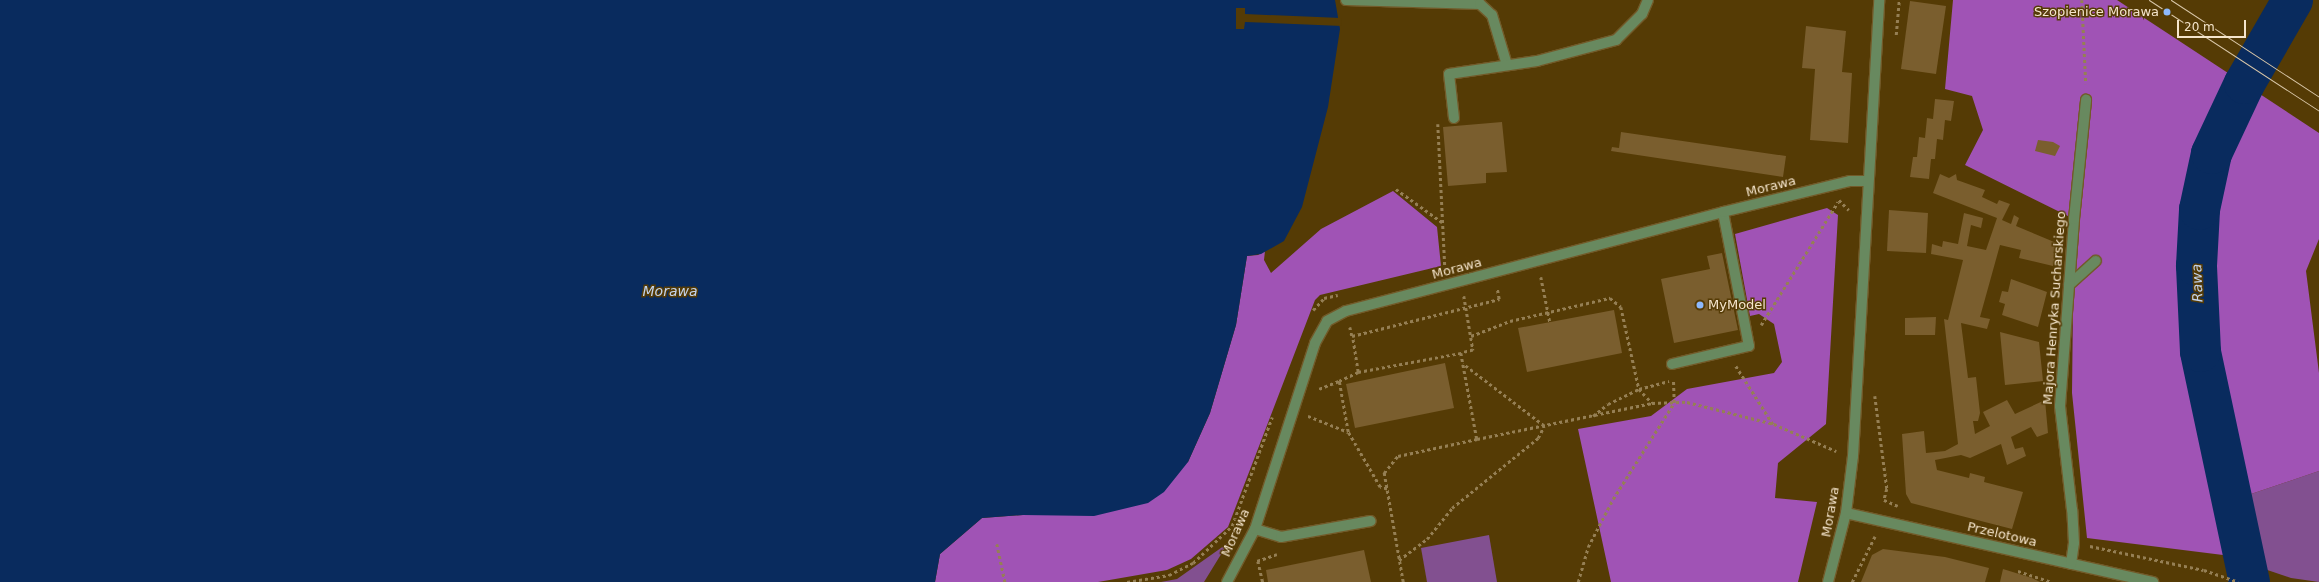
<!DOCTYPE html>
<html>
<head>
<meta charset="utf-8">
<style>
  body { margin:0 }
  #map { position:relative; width:2319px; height:582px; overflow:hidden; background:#553b05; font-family:"DejaVu Sans",sans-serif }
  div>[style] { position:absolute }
  .green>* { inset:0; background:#825090 }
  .forest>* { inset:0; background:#a053b5 }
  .water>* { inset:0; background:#092b5e }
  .pier>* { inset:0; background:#553b05 }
  .river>* { height:41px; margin:-20.5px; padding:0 20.5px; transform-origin:20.5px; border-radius:20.5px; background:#092b5e }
  .building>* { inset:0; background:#7a5e2e }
  .path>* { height:2.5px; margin-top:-1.25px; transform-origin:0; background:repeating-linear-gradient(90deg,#957f54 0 3px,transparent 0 6px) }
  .roads { filter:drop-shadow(1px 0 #725a29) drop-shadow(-1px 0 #725a29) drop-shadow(0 1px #725a29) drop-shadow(0 -1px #725a29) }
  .minor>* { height:10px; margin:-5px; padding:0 5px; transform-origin:5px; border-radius:5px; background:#68895f }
  .tram>* { height:1px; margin:-0.5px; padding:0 0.5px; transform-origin:0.5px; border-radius:0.5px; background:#d8c6a8 }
  .dots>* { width:11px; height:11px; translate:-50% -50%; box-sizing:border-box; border:2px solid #553b05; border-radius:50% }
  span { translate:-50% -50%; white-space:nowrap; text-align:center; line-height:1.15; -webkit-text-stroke:3px #553b05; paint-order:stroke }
  .poi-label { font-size:13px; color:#f5e5cc }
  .right { translate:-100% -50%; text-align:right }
  .left { translate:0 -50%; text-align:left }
  .street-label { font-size:13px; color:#f5e5cc }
  .water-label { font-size:14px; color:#c4d4ed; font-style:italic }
  .scale { position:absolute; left:2177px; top:20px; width:69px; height:18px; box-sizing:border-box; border:2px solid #f5e5cc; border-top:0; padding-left:5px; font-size:12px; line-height:14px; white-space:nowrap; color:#f5e5cc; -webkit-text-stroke:3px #553b05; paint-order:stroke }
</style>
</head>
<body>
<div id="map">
  <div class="green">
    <i style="clip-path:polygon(2319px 471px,2319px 582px,2291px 578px,2223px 555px,2251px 494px)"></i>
    <i style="clip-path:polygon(1489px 535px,1497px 582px,1427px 582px,1421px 548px)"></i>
    <i style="clip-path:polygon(1228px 543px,1204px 582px,1161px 582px,1177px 579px)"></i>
  </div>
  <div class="forest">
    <i style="clip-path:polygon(1953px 0,2117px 0,2319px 133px,2319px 239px,2306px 271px,2319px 373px,2319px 471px,2251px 494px,2223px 555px,2087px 538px,2072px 393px,2074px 219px,1965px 165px,1983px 130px,1972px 96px,1945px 89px)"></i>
    <i style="clip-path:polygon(1393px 191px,1437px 227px,1441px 266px,1320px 295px,1315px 300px,1228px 527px,1191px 559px,1167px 570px,1098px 582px,935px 582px,940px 554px,982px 518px,1023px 515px,1188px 462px,1210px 413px,1236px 325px,1247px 256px,1258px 255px,1265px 251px,1264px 260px,1271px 273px,1321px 229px)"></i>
    <i style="clip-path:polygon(1827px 208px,1838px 215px,1826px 424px,1778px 463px,1775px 498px,1817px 502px,1798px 582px,1611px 582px,1578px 429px,1651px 416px,1687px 389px,1774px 373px,1782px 362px,1774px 324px,1759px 314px,1750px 316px,1735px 234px)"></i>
  </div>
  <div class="water">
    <i style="clip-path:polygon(0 0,1335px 0,1340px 29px,1328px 107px,1302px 207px,1284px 241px,1261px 254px,1247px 256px,1236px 325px,1210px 413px,1188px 462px,1164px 492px,1148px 503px,1094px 516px,1023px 515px,982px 518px,940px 554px,935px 582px,0 582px)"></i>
  </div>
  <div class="pier">
    <i style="clip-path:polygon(1236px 8px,1245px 8px,1245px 14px,1341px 18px,1342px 26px,1245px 22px,1244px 29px,1236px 29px)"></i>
  </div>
  <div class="river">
    <i style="left:2249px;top:582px;width:236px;rotate:-102deg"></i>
    <i style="left:2200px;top:351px;width:86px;rotate:-92.7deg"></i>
    <i style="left:2196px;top:265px;width:56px;rotate:-86.9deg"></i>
    <i style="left:2199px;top:209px;width:57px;rotate:-77.9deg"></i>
    <i style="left:2211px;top:153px;width:77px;rotate:-64.8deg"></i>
    <i style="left:2244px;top:83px;width:96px;rotate:-60deg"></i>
  </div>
  <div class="building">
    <i style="clip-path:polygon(1910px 1px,1946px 6px,1936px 74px,1901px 69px)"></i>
    <i style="clip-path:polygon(1806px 26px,1846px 31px,1842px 72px,1852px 73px,1848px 143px,1810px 140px,1815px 69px,1802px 68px)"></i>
    <i style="clip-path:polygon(1935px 99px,1954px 101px,1951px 121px,1945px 120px,1943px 140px,1937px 139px,1935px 159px,1931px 159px,1929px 179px,1910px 177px,1913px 157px,1917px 157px,1919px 137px,1925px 138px,1927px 118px,1933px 119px)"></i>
    <i style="clip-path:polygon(1502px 122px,1507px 172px,1486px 173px,1486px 183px,1448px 186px,1443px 127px)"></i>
    <i style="clip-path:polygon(1621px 132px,1786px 156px,1783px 177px,1611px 151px,1612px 147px,1619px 148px)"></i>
    <i style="clip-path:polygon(2038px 140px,2053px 142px,2060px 146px,2055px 156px,2035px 151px)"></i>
    <i style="clip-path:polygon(1940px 174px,1949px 178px,1956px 174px,1957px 180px,1985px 190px,1982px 197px,1997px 204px,1999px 200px,2010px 204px,2002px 220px,2011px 224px,2014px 215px,2019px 218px,2016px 226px,2059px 244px,2053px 266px,2019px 258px,2021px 250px,2000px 245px,1980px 317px,1990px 319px,1987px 329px,1961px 323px,1968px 378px,1976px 377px,1980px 413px,1978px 421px,1973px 421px,1975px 434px,1990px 426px,1983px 412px,2007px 400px,2015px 414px,2045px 400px,2048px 433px,2037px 437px,2031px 427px,2011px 437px,2015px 449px,2023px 447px,2026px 456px,2007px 465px,2001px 444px,1970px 458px,1961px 455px,1935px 460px,1937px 470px,1969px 478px,1970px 473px,1985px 477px,1984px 482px,2023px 492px,2012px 529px,1911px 503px,1906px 494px,1902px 434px,1924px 431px,1926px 453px,1945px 451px,1958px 444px,1944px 319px,1948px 320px,1963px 260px,1931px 254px,1932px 244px,1942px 247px,1943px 241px,1958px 244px,1964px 213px,1983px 218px,1981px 228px,1971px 225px,1967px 246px,1986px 250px,1997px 218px,1933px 193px)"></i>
    <i style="clip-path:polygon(1889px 210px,1928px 213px,1926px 253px,1887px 251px)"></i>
    <i style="clip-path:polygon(1722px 253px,1738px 330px,1674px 343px,1661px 279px,1710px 269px,1707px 256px)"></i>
    <i style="clip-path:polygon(2011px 279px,2047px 292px,2038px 327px,2002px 315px,2005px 304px,1999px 302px,2002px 291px,2008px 292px)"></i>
    <i style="clip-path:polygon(1614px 310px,1622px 353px,1527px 372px,1518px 328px)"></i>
    <i style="clip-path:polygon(1936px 317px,1935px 335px,1905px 335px,1905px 318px)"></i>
    <i style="clip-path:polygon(2000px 332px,2039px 342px,2043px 381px,2005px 385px)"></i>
    <i style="clip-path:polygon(1445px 363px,1454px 408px,1355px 428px,1346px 384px)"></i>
    <i style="clip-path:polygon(1883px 549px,1945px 557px,1989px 568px,1985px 582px,1861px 582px,1872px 555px)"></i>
    <i style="clip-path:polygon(1364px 550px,1371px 582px,1268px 582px,1266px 570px)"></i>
    <i style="clip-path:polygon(2003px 569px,2032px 578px,2040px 582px,2000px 582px)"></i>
  </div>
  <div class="path">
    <i style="left:2082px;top:0;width:84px;rotate:87.3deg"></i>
    <i style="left:1896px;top:35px;width:35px;rotate:-85deg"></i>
    <i style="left:1438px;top:124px;width:144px;rotate:87.2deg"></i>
    <i style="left:1396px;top:189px;width:57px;rotate:35.7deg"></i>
    <i style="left:1839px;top:200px;width:14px;rotate:45deg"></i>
    <i style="left:1541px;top:277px;width:46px;rotate:78.7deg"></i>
    <i style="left:1464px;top:296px;width:55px;rotate:80.5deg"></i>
    <i style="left:1473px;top:350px;width:12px;rotate:166deg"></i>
    <i style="left:1461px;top:353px;width:87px;rotate:79.5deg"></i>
    <i style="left:1477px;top:439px;width:179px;rotate:-11.6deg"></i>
    <i style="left:1652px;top:403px;width:35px;rotate:-2deg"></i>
    <i style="left:1687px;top:402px;width:90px;rotate:14.2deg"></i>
    <i style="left:1774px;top:424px;width:68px;rotate:23.5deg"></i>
    <i style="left:1313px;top:310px;width:16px;rotate:-47deg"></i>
    <i style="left:1324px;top:298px;width:14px;rotate:-12deg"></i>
    <i style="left:1761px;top:325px;width:145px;rotate:-58deg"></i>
    <i style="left:1350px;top:327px;width:9px;rotate:77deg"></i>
    <i style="left:1471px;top:336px;width:42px;rotate:-21deg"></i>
    <i style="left:1510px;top:321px;width:103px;rotate:-13deg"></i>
    <i style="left:1610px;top:298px;width:14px;rotate:39deg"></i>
    <i style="left:1621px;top:307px;width:84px;rotate:77.6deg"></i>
    <i style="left:1639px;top:389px;width:19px;rotate:47deg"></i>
    <i style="left:1736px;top:366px;width:69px;rotate:57.5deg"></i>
    <i style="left:1358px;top:372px;width:36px;rotate:-99deg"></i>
    <i style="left:1352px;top:336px;width:152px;rotate:-14.1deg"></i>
    <i style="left:1499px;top:299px;width:10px;rotate:-101deg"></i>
    <i style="left:1319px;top:389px;width:22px;rotate:-22deg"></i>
    <i style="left:1875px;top:396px;width:94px;rotate:82.6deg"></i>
    <i style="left:1887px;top:489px;width:11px;rotate:105deg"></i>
    <i style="left:1884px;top:500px;width:15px;rotate:23deg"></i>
    <i style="left:1308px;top:416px;width:43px;rotate:21.8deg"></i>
    <i style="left:1593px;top:416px;width:19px;rotate:-39deg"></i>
    <i style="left:1608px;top:404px;width:34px;rotate:-26deg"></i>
    <i style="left:1639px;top:389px;width:31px;rotate:-15deg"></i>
    <i style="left:1387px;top:489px;width:7px;rotate:-164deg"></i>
    <i style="left:1380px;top:487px;width:64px;rotate:-120.2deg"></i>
    <i style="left:1348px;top:432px;width:52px;rotate:-100deg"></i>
    <i style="left:1339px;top:381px;width:21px;rotate:-25deg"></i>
    <i style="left:1358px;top:372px;width:105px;rotate:-10.5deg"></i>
    <i style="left:997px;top:544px;width:39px;rotate:78deg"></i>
    <i style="left:2090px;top:546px;width:116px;rotate:11.9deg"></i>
    <i style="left:2204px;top:570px;width:36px;rotate:19deg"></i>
    <i style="left:1399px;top:560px;width:35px;rotate:-37deg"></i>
    <i style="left:1427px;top:539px;width:40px;rotate:-51deg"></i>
    <i style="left:1452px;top:508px;width:111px;rotate:-39.1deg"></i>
    <i style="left:1538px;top:438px;width:13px;rotate:-63deg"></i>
    <i style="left:1544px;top:426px;width:102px;rotate:-142.6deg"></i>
    <i style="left:1257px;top:561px;width:21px;rotate:-19deg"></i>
    <i style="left:1258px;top:561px;width:22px;rotate:77deg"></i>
    <i style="left:2018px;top:571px;width:36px;rotate:18deg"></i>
    <i style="left:1127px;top:582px;width:43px;rotate:-9.5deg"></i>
    <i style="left:1169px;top:575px;width:27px;rotate:-27deg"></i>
    <i style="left:1193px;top:563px;width:54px;rotate:-43.5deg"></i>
    <i style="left:1232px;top:526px;width:116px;rotate:-69.8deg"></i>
    <i style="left:1403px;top:582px;width:111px;rotate:-99.9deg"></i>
    <i style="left:1384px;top:473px;width:22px;rotate:-51deg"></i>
    <i style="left:1398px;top:456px;width:81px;rotate:-12.1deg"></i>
    <i style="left:1578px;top:582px;width:36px;rotate:-74deg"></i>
    <i style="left:1588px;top:547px;width:54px;rotate:-62.5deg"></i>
    <i style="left:1613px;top:499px;width:114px;rotate:-57.6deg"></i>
    <i style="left:1674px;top:403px;width:23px;rotate:-92deg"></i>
    <i style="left:1852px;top:582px;width:51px;rotate:-63.4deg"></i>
  </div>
  <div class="roads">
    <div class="minor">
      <i style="left:1346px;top:0;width:134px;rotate:1.7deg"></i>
      <i style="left:1480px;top:4px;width:16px;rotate:43deg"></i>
      <i style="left:1492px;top:15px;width:52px;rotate:73.3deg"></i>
      <i style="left:1454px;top:118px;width:44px;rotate:-96.5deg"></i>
      <i style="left:1449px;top:74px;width:89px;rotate:-8.4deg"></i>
      <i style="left:1537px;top:61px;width:82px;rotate:-14.9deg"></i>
      <i style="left:1616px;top:40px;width:37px;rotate:-45deg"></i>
      <i style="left:1642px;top:14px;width:15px;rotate:-67deg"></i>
      <i style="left:2069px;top:285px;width:36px;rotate:-42deg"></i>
      <i style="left:1672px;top:364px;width:79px;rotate:-13.2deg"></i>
      <i style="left:1749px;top:346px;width:136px;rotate:-101deg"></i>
      <i style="left:1846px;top:513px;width:315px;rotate:12.7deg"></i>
      <i style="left:1255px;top:529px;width:27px;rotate:17deg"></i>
      <i style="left:1281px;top:537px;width:91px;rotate:-10.1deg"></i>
      <i style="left:2071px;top:564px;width:21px;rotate:-82deg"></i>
      <i style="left:2074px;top:543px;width:33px;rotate:-93deg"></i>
      <i style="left:2072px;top:510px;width:105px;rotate:-96.6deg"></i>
      <i style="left:2060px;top:406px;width:188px;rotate:-85.7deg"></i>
      <i style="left:2074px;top:219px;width:120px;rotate:-84.2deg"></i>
      <i style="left:1227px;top:582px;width:60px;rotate:-62.2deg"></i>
      <i style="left:1255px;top:529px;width:195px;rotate:-72.1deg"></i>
      <i style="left:1315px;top:343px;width:25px;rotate:-61deg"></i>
      <i style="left:1327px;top:321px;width:21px;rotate:-28deg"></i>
      <i style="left:1346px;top:311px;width:390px;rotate:-14.7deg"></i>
      <i style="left:1723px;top:212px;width:131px;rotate:-13.7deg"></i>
      <i style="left:1850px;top:181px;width:18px"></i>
      <i style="left:1828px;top:582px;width:71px;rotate:-75.4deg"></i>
      <i style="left:1846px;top:513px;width:57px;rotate:-83deg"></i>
      <i style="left:1853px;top:456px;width:457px;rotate:-86.7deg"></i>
    </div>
  </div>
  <div class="tram">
    <i style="left:2149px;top:0;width:203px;rotate:33.1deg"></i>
    <i style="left:2171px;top:0;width:177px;rotate:33.2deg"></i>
  </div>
  <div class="dots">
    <i style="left:2167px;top:12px;background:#8db9fc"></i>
    <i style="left:1700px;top:305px;background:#8db9fc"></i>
  </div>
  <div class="poi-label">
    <span class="right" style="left:2159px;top:12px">Szopienice Morawa</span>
    <span class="left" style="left:1708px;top:305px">MyModel</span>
  </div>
  <div class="street-label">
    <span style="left:1771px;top:187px;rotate:-14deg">Morawa</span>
    <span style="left:1457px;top:269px;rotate:-15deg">Morawa</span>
    <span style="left:2055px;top:308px;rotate:-86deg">Majora Henryka Sucharskiego</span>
    <span style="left:1831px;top:512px;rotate:-80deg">Morawa</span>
    <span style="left:1236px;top:533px;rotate:-66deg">Morawa</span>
    <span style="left:2002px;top:535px;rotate:13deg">Przelotowa</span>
  </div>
  <div class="water-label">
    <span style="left:2197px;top:283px;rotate:-92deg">Rawa</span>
    <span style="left:670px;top:291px">Morawa</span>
  </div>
  <div class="scale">20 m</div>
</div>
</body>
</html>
